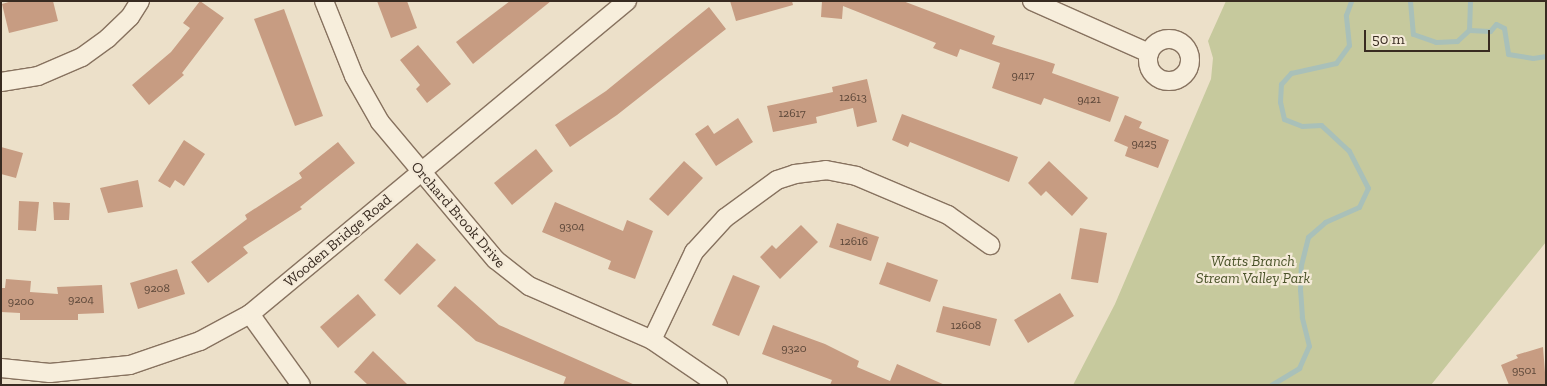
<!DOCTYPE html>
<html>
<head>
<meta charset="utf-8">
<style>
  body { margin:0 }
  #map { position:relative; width:1547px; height:386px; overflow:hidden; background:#ece0c9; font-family:"Zilla Slab",serif }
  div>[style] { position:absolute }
  .green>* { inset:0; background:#c6c99d }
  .stream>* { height:5px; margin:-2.5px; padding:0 2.5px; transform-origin:2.5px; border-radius:2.5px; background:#a9c0b9 }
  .building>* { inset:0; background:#c79c82 }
  .roads { filter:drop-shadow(1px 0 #87725f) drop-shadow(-1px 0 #87725f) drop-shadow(0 1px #87725f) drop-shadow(0 -1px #87725f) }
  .minor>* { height:18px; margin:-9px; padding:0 9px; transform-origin:9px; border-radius:9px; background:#f7eedc }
  .minor>.ring { margin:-9px; padding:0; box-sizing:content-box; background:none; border:18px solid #f7eedc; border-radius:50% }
  span { translate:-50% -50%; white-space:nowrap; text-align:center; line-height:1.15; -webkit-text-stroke:4.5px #f4ead8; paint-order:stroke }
  .number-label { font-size:12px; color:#5c4739 }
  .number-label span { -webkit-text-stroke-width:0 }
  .street-label { font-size:15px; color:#382b21 }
  .park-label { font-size:15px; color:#4a5329; font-style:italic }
  .frame { position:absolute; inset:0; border:2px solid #382b21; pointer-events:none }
  .scale { position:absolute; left:1364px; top:30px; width:126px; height:22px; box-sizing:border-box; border:2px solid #382b21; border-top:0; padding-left:6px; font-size:15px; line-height:18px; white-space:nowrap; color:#382b21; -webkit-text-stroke:4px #f4ead8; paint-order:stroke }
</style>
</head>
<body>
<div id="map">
  <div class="green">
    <i style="clip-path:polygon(1226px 1px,1546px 1px,1546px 242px,1431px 385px,1073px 385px,1115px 304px,1211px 79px,1213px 58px,1208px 41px)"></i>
  </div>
  <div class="stream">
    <i style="left:1410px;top:1px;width:33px;rotate:85deg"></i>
    <i style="left:1413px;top:34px;width:24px;rotate:19deg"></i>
    <i style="left:1436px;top:42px;width:21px;rotate:-3deg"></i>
    <i style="left:1457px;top:41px;width:16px;rotate:-43deg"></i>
    <i style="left:1469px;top:30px;width:29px;rotate:-88deg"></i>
    <i style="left:1469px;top:30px;width:21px;rotate:3deg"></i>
    <i style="left:1490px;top:31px;width:9px;rotate:-49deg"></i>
    <i style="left:1496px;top:24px;width:9px;rotate:27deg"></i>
    <i style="left:1504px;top:28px;width:26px;rotate:81deg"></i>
    <i style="left:1508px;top:54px;width:25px;rotate:9deg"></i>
    <i style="left:1533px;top:58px;width:13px;rotate:-9deg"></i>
    <i style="left:1271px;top:385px;width:33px;rotate:-31deg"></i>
    <i style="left:1299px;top:368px;width:24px;rotate:-66deg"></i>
    <i style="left:1309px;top:346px;width:30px;rotate:-104deg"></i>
    <i style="left:1302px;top:317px;width:27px;rotate:-94deg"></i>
    <i style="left:1300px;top:290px;width:25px;rotate:-88deg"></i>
    <i style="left:1301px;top:265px;width:29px;rotate:-76deg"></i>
    <i style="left:1308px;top:237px;width:23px;rotate:-41deg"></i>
    <i style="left:1325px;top:222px;width:37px;rotate:-24deg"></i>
    <i style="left:1359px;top:207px;width:21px;rotate:-65deg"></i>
    <i style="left:1368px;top:188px;width:42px;rotate:-117.2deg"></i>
    <i style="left:1349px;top:151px;width:38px;rotate:-137deg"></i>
    <i style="left:1321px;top:125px;width:19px;rotate:177deg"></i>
    <i style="left:1302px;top:126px;width:19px;rotate:-159deg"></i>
    <i style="left:1284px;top:119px;width:17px;rotate:-103deg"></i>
    <i style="left:1280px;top:102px;width:18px;rotate:-87deg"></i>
    <i style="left:1281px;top:84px;width:15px;rotate:-48deg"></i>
    <i style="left:1291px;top:73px;width:46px;rotate:-12.5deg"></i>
    <i style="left:1336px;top:63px;width:22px;rotate:-54deg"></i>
    <i style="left:1349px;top:45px;width:30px;rotate:-96deg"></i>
    <i style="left:1346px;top:15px;width:15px;rotate:-70deg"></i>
  </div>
  <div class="building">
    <i style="clip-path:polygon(12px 1px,53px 1px,58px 21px,9px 33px,2px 4px)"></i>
    <i style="clip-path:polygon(200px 1px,224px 18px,182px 73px,184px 75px,149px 105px,132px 85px,171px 52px,190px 28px,183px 23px)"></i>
    <i style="clip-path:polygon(377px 1px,407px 1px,417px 28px,391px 38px)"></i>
    <i style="clip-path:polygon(510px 1px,551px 1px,473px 64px,456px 42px)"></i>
    <i style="clip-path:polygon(730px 1px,792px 1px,793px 5px,736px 21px)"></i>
    <i style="clip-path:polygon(822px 1px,903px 1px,995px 36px,992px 44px,1055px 64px,1052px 73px,1119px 97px,1110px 122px,1044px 98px,1041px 105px,992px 88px,1000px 63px,960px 49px,957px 57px,933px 48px,936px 43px,843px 6px,842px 19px,821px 17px)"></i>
    <i style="clip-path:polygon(709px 7px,726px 29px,617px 115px,570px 147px,555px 125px,606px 91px)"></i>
    <i style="clip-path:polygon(284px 9px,323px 116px,295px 126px,254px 19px)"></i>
    <i style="clip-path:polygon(418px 45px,451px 84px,427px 103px,416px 89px,420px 85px,400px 60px)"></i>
    <i style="clip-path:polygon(867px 79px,877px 122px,857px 127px,853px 108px,816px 117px,817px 123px,773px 132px,767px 106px,833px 92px,832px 87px)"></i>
    <i style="clip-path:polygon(902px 114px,1018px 157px,1009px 182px,910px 142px,908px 147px,892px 140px)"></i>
    <i style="clip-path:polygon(1125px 115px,1142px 122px,1139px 128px,1169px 140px,1158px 168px,1125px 156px,1128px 147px,1114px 141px)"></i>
    <i style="clip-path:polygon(738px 118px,753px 142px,716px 166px,695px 134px,708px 125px,714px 134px)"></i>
    <i style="clip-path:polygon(184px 140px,205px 154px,184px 186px,175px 180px,170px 188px,158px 181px)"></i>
    <i style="clip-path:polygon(338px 142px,355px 163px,300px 207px,302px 209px,243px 247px,248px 253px,208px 283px,191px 262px,247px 219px,245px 215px,302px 178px,299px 173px)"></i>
    <i style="clip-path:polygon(1px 147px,23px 153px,16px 178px,1px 174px)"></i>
    <i style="clip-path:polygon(536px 149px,553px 171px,512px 205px,494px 183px)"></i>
    <i style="clip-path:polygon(684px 161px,703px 178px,668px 216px,649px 199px)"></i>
    <i style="clip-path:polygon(1049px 161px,1088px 198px,1072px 216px,1046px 191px,1041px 196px,1028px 183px)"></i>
    <i style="clip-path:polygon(138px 180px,143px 207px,108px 213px,100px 188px)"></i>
    <i style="clip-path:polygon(19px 201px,39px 202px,36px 231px,18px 230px)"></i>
    <i style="clip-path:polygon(53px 202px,70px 203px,69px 220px,54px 220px)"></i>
    <i style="clip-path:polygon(555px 202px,623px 231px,627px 220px,653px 231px,635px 279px,608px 269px,611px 261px,542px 232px)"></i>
    <i style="clip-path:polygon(837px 223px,879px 237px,871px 261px,829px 247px)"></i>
    <i style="clip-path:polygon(801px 225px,818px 242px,780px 279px,760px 257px,772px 245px,776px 249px)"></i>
    <i style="clip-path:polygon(1080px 228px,1107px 233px,1098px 283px,1071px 279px)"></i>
    <i style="clip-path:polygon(417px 243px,436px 260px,400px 295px,384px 280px)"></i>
    <i style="clip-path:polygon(887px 262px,938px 280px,930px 302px,879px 284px)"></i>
    <i style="clip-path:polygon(177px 269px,185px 294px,138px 309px,130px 283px)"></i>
    <i style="clip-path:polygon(733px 275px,760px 286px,739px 336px,712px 325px)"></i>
    <i style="clip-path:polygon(6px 279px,31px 281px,30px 292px,58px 294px,57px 287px,102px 285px,104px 313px,78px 314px,78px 320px,20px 320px,20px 313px,1px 312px,1px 288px,5px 288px)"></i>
    <i style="clip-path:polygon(455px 286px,499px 325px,635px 385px,563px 385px,566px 377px,476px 341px,437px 306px)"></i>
    <i style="clip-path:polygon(1060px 293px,1074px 316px,1028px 343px,1014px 320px)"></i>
    <i style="clip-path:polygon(358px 294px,376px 315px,338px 348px,320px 327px)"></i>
    <i style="clip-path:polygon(943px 306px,997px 319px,990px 346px,936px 332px)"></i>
    <i style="clip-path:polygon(773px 325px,825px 344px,859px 361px,857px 367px,890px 381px,897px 364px,945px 385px,830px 385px,832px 380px,762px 354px)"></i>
    <i style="clip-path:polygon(1543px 347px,1546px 385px,1509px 385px,1501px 365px,1518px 358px,1516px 355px)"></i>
    <i style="clip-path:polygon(373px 351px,408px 385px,368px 385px,354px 372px)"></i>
  </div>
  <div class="roads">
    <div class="minor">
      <i style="left:324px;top:1px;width:81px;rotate:68.2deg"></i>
      <i style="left:354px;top:76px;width:53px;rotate:60.5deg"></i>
      <i style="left:380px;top:122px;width:180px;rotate:50deg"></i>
      <i style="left:496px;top:260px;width:42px;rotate:38.2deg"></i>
      <i style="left:529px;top:286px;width:134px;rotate:23.7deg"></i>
      <i style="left:652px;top:340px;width:80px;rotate:34.3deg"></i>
      <i style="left:1032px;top:1px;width:128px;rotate:24deg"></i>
      <i class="ring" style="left:1148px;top:39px;width:24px;height:24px"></i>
      <i style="left:1px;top:82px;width:37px;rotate:-9deg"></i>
      <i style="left:38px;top:76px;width:48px;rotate:-23.4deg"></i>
      <i style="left:82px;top:57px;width:32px;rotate:-36deg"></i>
      <i style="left:108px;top:38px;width:30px;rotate:-44deg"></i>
      <i style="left:130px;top:17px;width:19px;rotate:-58deg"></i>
      <i style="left:250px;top:314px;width:87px;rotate:54.3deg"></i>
      <i style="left:652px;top:340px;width:98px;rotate:-64.5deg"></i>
      <i style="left:694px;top:252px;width:46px;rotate:-47.6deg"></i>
      <i style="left:725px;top:218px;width:64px;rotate:-36.2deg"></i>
      <i style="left:777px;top:180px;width:19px;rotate:-18deg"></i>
      <i style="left:795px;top:174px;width:31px;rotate:-7deg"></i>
      <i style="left:826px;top:170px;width:31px;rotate:11deg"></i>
      <i style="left:856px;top:176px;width:100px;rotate:23deg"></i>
      <i style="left:948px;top:215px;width:52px;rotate:35.5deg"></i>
      <i style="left:1px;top:368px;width:49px;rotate:5.8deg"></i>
      <i style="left:50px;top:373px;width:80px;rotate:-5.7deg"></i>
      <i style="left:130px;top:365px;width:74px;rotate:-18.9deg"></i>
      <i style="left:200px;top:341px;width:57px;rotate:-28.4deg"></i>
      <i style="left:250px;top:314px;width:490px;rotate:-39.7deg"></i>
    </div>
  </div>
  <div class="number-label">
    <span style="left:1023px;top:76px">9417</span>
    <span style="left:853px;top:98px">12613</span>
    <span style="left:1089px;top:100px">9421</span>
    <span style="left:792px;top:114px">12617</span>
    <span style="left:1144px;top:144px">9425</span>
    <span style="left:572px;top:227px">9304</span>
    <span style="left:854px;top:242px">12616</span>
    <span style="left:157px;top:289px">9208</span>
    <span style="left:81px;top:300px">9204</span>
    <span style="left:21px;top:302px">9200</span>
    <span style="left:966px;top:326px">12608</span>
    <span style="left:794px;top:349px">9320</span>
    <span style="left:1524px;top:371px">9501</span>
  </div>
  <div class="street-label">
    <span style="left:458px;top:215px;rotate:49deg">Orchard Brook Drive</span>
    <span style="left:338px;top:241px;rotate:-40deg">Wooden Bridge Road</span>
  </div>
  <div class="park-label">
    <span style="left:1253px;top:270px">Watts Branch<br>Stream Valley Park</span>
  </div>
  <div class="frame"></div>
  <div class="scale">50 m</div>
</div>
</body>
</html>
